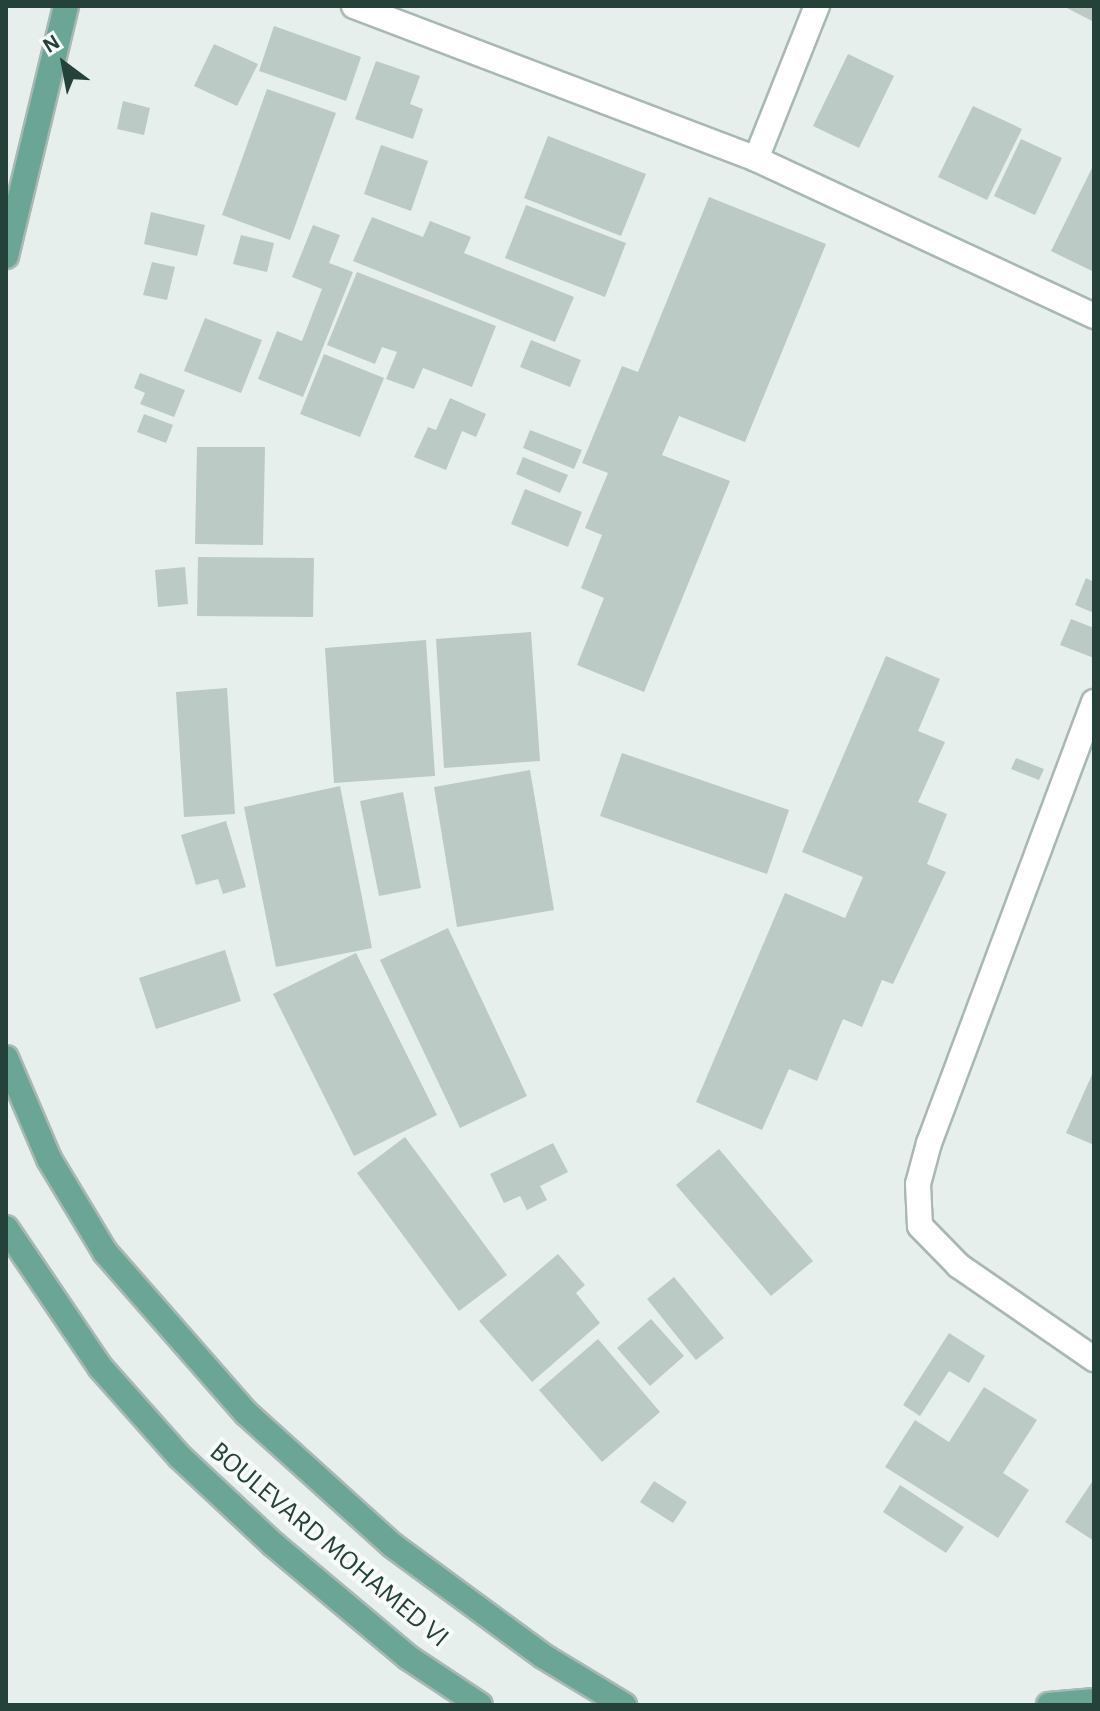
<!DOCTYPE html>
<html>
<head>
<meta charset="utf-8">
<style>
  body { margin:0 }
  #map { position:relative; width:1100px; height:1711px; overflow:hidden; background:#e6efeb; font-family:"Alegreya Sans",sans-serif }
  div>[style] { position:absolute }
  .building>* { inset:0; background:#bbcac4 }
  .roads { filter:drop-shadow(2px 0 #a8b8b2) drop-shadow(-2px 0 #a8b8b2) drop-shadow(0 2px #a8b8b2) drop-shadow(0 -2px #a8b8b2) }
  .minor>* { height:24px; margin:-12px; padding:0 12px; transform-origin:12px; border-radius:12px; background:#fff }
  .major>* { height:24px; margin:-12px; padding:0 12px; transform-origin:12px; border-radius:12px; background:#6aa596 }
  span { translate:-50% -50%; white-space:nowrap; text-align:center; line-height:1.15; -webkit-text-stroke:8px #f7fbf9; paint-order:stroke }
  .street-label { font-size:28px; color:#24423a }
  .frame { position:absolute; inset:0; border:8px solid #24423a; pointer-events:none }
  .north { position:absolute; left:24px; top:24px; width:80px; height:80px; -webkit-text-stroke:6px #f7fbf9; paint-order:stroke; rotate:328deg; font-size:22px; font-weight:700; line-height:32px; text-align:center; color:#24423a }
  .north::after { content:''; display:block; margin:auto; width:28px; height:36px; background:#24423a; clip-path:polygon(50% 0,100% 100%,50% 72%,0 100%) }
</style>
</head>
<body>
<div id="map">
  <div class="building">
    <i style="clip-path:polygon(1063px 6px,1094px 6px,1094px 22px)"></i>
    <i style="clip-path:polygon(274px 26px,361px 57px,346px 101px,259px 71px)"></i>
    <i style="clip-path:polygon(214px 44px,258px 64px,237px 106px,194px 86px)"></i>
    <i style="clip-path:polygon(848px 54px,894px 76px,859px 148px,813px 126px)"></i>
    <i style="clip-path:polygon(376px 61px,420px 76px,410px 104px,423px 109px,413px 139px,355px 119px)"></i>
    <i style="clip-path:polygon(267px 89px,336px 113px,290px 240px,222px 215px)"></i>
    <i style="clip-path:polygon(123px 101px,150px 108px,144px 135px,117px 129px)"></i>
    <i style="clip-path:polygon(973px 106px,1022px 129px,987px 200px,938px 177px)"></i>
    <i style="clip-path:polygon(548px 136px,646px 174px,621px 236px,524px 198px)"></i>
    <i style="clip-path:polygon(1021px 139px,1062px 158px,1035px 215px,994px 196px)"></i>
    <i style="clip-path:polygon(381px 145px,428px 161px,411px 211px,364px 194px)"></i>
    <i style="clip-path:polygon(1094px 164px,1094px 272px,1051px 251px)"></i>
    <i style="clip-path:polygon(709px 197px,826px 244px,745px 442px,679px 416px,662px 455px,730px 481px,644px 692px,577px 665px,604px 598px,581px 588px,602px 535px,585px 528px,608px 473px,582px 463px,622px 366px,638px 372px)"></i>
    <i style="clip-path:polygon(526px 205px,626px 243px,605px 297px,505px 258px)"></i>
    <i style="clip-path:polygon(151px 212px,205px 225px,197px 256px,144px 244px)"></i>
    <i style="clip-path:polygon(372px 217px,423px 237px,430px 221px,471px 237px,464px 253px,574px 297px,555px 342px,353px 261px)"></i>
    <i style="clip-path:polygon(313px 225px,340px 235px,329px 263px,353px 272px,303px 397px,258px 379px,277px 331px,302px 341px,322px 289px,292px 277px)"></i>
    <i style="clip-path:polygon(241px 235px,274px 243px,267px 272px,233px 264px)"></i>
    <i style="clip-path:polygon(152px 262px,175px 267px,167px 300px,143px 295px)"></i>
    <i style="clip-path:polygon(357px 272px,496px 326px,472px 387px,423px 368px,414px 389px,386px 379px,397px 352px,382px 347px,375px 364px,327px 345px)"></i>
    <i style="clip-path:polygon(205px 318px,262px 340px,241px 393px,184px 371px)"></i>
    <i style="clip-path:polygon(531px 340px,581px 360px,570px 387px,520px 367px)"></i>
    <i style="clip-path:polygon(324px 354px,384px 378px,360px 437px,300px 414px)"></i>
    <i style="clip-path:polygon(140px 373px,185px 390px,174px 417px,140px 404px,145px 393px,134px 388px)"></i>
    <i style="clip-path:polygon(450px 398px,486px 414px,476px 437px,462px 431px,446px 470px,414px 457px,428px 427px,436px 430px)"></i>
    <i style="clip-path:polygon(144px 414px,173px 425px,166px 443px,137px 432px)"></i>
    <i style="clip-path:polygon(530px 430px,582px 450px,574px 469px,523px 448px)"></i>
    <i style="clip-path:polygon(197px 447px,265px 447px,263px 545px,195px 544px)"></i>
    <i style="clip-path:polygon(523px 457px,568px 475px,560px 493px,516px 474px)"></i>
    <i style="clip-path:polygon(525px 489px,582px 512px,568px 547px,511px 524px)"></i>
    <i style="clip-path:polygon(198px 557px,314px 558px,313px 617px,197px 616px)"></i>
    <i style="clip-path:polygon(185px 567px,188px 604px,158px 607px,155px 570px)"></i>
    <i style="clip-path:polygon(1086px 578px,1094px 582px,1094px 613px,1075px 605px)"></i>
    <i style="clip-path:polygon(1071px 619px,1094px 628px,1094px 658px,1060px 645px)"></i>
    <i style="clip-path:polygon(531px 632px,540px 761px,444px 768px,436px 639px)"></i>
    <i style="clip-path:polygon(426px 640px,435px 776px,334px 783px,325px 648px)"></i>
    <i style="clip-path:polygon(886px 656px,940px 679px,918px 731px,945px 742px,918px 802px,947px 814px,927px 864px,946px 872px,893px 984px,882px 980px,862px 1027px,843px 1019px,817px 1081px,789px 1069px,762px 1130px,696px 1102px,785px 893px,845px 918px,863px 877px,802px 852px)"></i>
    <i style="clip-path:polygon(227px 688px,235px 814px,184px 817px,176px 692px)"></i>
    <i style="clip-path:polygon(622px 753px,789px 810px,767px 874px,600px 816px)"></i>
    <i style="clip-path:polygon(1016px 758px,1044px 769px,1039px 780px,1011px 769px)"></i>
    <i style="clip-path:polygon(530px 770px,554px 910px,457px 927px,434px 787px)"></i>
    <i style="clip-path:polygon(340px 786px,372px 948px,276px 967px,244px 807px)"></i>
    <i style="clip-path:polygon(403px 792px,421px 888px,379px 896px,360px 801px)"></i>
    <i style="clip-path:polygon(226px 821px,246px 887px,223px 894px,218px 879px,196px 885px,181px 835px)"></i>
    <i style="clip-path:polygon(448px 928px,527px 1096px,460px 1128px,380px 960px)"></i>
    <i style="clip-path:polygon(225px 950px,241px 1001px,156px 1029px,139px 978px)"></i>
    <i style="clip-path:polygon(356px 953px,437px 1115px,354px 1156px,273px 994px)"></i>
    <i style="clip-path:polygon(1094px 1070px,1094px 1145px,1066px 1133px)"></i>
    <i style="clip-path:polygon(405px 1137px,507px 1275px,459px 1311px,357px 1173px)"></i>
    <i style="clip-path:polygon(553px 1143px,568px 1172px,540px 1186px,547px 1200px,527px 1210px,520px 1196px,504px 1203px,490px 1174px)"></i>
    <i style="clip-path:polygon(719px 1149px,813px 1261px,771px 1296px,676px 1185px)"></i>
    <i style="clip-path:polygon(558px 1254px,585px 1285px,576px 1293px,600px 1323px,532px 1382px,479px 1321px)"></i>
    <i style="clip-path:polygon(674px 1277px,724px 1338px,696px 1360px,647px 1299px)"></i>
    <i style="clip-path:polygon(651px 1319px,684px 1356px,650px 1386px,617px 1348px)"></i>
    <i style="clip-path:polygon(949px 1333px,985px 1356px,969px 1383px,949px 1371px,920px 1416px,903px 1405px)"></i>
    <i style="clip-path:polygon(598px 1339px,660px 1412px,602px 1462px,539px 1390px)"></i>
    <i style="clip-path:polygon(984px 1387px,1037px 1420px,1003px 1473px,1029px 1490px,998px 1538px,885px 1467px,915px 1420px,949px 1442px)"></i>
    <i style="clip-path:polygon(1094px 1479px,1094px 1541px,1065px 1522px)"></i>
    <i style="clip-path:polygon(654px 1481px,687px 1502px,673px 1523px,640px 1502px)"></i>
    <i style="clip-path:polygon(900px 1485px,964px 1527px,946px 1553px,883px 1512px)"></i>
  </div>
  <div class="roads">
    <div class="minor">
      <i style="left:354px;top:6px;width:430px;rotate:20.8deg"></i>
      <i style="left:756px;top:159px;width:373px;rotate:24.9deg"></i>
      <i style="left:756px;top:159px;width:165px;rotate:-68.3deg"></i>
      <i style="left:1094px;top:702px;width:471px;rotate:110.5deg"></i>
      <i style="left:929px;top:1143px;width:42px;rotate:105deg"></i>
      <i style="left:918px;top:1184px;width:42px;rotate:87.3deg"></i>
      <i style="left:920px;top:1226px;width:56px;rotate:45.7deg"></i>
      <i style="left:959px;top:1266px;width:164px;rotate:34.6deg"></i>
    </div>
    <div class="major">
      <i style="left:6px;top:256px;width:257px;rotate:-76.5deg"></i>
      <i style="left:6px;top:1058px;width:110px;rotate:66.9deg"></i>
      <i style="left:49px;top:1159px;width:109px;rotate:58.9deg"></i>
      <i style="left:105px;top:1252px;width:214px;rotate:48.8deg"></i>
      <i style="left:246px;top:1413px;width:197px;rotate:42.1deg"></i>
      <i style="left:392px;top:1545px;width:187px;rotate:36.3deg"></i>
      <i style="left:543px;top:1656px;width:95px;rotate:31.2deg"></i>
      <i style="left:6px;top:1228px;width:168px;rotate:55.9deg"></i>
      <i style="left:100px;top:1367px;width:120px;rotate:48.4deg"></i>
      <i style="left:180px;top:1457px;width:127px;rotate:43.1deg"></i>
      <i style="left:273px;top:1544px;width:177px;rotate:40deg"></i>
      <i style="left:409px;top:1658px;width:85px;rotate:33.5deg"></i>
      <i style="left:1049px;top:1705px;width:45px;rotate:-5.1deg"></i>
    </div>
  </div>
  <div class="street-label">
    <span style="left:329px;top:1545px;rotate:40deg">BOULEVARD MOHAMED VI</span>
  </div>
  <div class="frame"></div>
  <div class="north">N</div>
</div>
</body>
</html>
